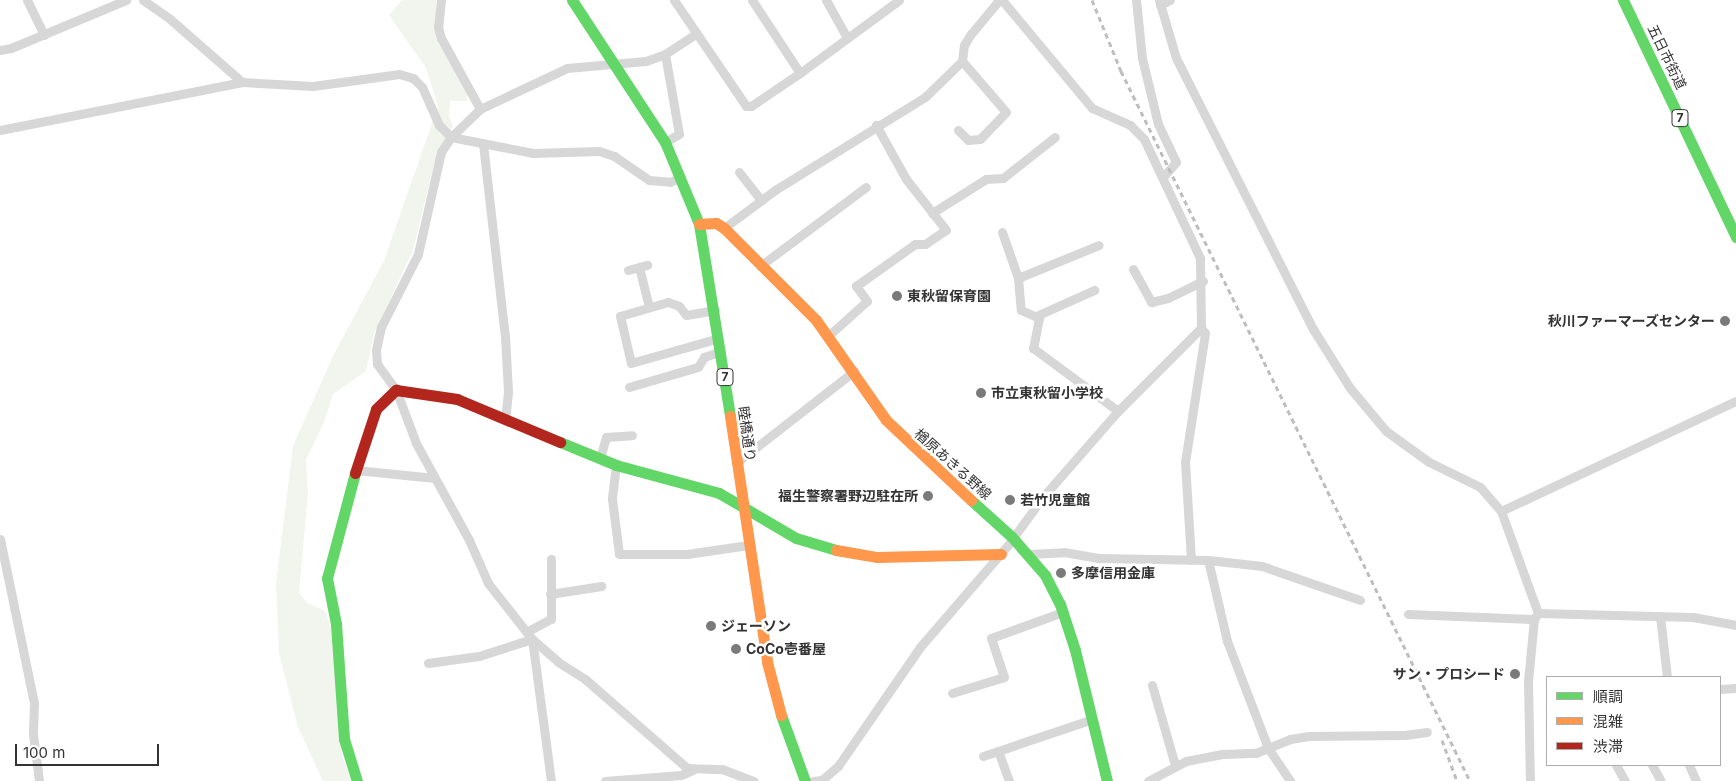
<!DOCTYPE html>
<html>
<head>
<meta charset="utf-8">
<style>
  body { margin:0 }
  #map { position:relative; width:1736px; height:781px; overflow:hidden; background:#fff; font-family:Inter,"Noto Sans JP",sans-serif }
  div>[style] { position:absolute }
  .green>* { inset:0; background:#f1f5ed }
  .street>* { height:9px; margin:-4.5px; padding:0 4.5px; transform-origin:4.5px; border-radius:4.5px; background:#d7d7d7 }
  .fast>* { height:11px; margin:-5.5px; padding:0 5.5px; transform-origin:5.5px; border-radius:5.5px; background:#63d668 }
  .slow>* { height:11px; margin:-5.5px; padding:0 5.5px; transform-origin:5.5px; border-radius:5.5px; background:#ff974d }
  .jam>* { height:11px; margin:-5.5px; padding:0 5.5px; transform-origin:5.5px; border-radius:5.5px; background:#b3261e }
  .rail>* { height:3px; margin-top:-1.5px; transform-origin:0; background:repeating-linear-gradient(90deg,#bebebe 0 5px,transparent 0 9px) }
  .dots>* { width:14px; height:14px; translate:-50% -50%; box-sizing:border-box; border:2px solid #fff; border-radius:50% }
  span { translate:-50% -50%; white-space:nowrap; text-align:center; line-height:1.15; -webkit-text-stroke:5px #fff; paint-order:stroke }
  .shield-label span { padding:1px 4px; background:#fff; border:1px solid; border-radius:4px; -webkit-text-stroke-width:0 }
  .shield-label { font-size:12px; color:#333; font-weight:700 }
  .street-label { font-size:14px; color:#333 }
  .poi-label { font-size:14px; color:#333; font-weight:700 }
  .left { translate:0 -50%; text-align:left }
  .right { translate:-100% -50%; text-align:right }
  .legend { position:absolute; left:1546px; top:676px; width:175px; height:90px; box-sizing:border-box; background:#fff; border:1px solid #adadad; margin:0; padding:6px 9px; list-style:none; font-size:15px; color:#333 }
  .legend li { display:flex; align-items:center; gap:10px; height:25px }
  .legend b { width:25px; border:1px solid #adadad }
  .scale { position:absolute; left:15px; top:744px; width:144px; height:22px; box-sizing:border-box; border:2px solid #333; border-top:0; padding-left:6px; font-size:15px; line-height:18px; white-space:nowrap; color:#333; -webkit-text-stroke:4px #fff; paint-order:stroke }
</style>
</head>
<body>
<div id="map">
  <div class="green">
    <i style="clip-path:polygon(402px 0,436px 0,437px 36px,466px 87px,467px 101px,450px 101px,449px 116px,453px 126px,434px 164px,413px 250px,374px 334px,366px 371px,333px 394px,324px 422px,306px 460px,308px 494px,299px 593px,307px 603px,325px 611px,332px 630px,342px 756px,352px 781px,323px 781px,298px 727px,279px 653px,276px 584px,293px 446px,334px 354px,384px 261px,438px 106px,426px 68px,389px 15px)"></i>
  </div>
  <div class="street">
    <i style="left:27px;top:0;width:39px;rotate:64deg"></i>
    <i style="left:143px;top:0;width:33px;rotate:35deg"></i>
    <i style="left:170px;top:19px;width:96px;rotate:41.2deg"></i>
    <i style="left:441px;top:0;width:27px;rotate:96deg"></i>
    <i style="left:438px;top:27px;width:11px;rotate:75deg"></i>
    <i style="left:441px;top:38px;width:81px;rotate:61.2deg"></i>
    <i style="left:674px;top:0;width:128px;rotate:55.8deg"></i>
    <i style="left:746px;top:106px;width:5px"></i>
    <i style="left:751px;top:106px;width:59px;rotate:-34deg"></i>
    <i style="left:800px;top:73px;width:123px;rotate:-36.4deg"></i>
    <i style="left:752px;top:0;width:87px;rotate:56.7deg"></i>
    <i style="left:826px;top:0;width:41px;rotate:60.9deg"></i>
    <i style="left:1002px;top:0;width:141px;rotate:50.2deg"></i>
    <i style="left:1092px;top:108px;width:42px;rotate:24.1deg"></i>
    <i style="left:1130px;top:125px;width:20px;rotate:45deg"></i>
    <i style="left:1144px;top:139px;width:132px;rotate:64.8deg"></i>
    <i style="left:1200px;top:258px;width:70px;rotate:89.2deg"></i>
    <i style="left:1201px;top:328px;width:6px;rotate:51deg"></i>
    <i style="left:1205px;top:333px;width:131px;rotate:98.8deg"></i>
    <i style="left:1185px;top:462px;width:98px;rotate:86.5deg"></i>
    <i style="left:1136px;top:0;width:58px;rotate:84.1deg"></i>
    <i style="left:1142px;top:58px;width:68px;rotate:76.4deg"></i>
    <i style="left:1158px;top:124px;width:42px;rotate:64.7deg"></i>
    <i style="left:1176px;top:162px;width:20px;rotate:131deg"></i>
    <i style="left:1159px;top:0;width:60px;rotate:73.7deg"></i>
    <i style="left:1176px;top:58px;width:304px;rotate:63.2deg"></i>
    <i style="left:1313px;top:329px;width:70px;rotate:57.9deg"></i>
    <i style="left:1350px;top:388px;width:56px;rotate:50.1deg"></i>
    <i style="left:1386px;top:431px;width:53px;rotate:35.8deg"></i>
    <i style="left:1429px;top:462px;width:57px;rotate:26.1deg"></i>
    <i style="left:1480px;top:487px;width:32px;rotate:49deg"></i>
    <i style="left:1501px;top:511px;width:109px;rotate:70.1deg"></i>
    <i style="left:1538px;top:613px;width:7px;rotate:124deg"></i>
    <i style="left:1534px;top:619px;width:62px;rotate:95.5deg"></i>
    <i style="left:1528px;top:681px;width:100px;rotate:88.9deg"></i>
    <i style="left:1160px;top:5px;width:11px;rotate:-27deg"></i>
    <i style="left:0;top:50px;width:11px;rotate:-10deg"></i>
    <i style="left:11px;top:48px;width:125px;rotate:-22.7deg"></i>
    <i style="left:665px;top:54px;width:81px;rotate:80.1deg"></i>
    <i style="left:679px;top:134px;width:16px;rotate:150deg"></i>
    <i style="left:0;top:130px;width:247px;rotate:-11.2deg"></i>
    <i style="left:242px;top:82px;width:71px;rotate:3.2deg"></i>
    <i style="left:313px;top:86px;width:87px;rotate:-7.9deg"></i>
    <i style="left:399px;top:74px;width:15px;rotate:16deg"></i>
    <i style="left:413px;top:78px;width:13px;rotate:45deg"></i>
    <i style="left:422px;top:87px;width:42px;rotate:65.9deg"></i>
    <i style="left:439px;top:125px;width:17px;rotate:45deg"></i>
    <i style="left:451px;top:137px;width:84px;rotate:11deg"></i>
    <i style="left:533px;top:153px;width:66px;rotate:-1.7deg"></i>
    <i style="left:599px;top:151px;width:16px;rotate:18deg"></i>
    <i style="left:614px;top:156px;width:42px;rotate:34.4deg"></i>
    <i style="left:649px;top:180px;width:21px;rotate:5deg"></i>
    <i style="left:670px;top:182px;width:12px;rotate:-24deg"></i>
    <i style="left:958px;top:130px;width:14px;rotate:45deg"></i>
    <i style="left:968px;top:140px;width:12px;rotate:-5deg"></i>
    <i style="left:980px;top:139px;width:37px;rotate:-46deg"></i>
    <i style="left:1006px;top:112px;width:67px;rotate:-130.8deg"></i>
    <i style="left:483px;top:144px;width:193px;rotate:83.5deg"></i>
    <i style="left:505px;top:336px;width:56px;rotate:86.9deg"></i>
    <i style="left:508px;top:392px;width:28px;rotate:96deg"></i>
    <i style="left:739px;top:172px;width:36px;rotate:52deg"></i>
    <i style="left:932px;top:213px;width:64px;rotate:-32.2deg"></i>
    <i style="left:986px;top:179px;width:17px;rotate:-3deg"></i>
    <i style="left:1003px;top:178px;width:66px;rotate:-38.3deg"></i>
    <i style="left:724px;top:228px;width:64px;rotate:-36.7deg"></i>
    <i style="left:775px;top:190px;width:176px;rotate:-31.8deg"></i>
    <i style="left:925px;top:97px;width:52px;rotate:-44.2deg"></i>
    <i style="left:962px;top:61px;width:16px;rotate:-83deg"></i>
    <i style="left:964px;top:45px;width:13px;rotate:-58deg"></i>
    <i style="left:971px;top:34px;width:44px;rotate:-50.5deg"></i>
    <i style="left:1002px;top:232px;width:49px;rotate:70.8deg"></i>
    <i style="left:1018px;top:278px;width:32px;rotate:85deg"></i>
    <i style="left:1021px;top:310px;width:20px;rotate:24deg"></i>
    <i style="left:1039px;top:318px;width:31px;rotate:101deg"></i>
    <i style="left:1033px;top:348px;width:106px;rotate:36.5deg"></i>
    <i style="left:760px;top:266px;width:132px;rotate:-36.7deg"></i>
    <i style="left:639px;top:267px;width:41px;rotate:76deg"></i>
    <i style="left:1133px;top:269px;width:38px;rotate:61deg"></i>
    <i style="left:1151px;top:302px;width:17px;rotate:-13deg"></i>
    <i style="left:1168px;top:298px;width:39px;rotate:-26deg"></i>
    <i style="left:628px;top:270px;width:20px;rotate:-15deg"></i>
    <i style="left:1018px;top:278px;width:87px;rotate:-22.2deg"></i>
    <i style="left:715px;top:310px;width:29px;rotate:170deg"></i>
    <i style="left:686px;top:315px;width:11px;rotate:-128deg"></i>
    <i style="left:679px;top:306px;width:12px;rotate:-160deg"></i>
    <i style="left:668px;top:302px;width:50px;rotate:163.7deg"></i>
    <i style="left:620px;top:316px;width:48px;rotate:76.8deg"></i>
    <i style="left:631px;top:363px;width:91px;rotate:-15.9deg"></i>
    <i style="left:1036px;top:316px;width:64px;rotate:-24.1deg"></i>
    <i style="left:828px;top:336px;width:52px;rotate:-41.9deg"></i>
    <i style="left:867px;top:301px;width:19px;rotate:-126deg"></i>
    <i style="left:856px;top:286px;width:72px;rotate:-35.4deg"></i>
    <i style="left:915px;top:244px;width:10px"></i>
    <i style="left:925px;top:244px;width:25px;rotate:-34deg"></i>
    <i style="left:946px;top:230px;width:65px;rotate:-128.1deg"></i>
    <i style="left:906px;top:179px;width:62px;rotate:-119.1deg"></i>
    <i style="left:629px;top:387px;width:72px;rotate:-16.2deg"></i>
    <i style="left:698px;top:367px;width:12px;rotate:-59deg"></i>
    <i style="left:704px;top:357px;width:18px;rotate:-19deg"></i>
    <i style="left:600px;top:458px;width:22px;rotate:-74deg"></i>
    <i style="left:606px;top:437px;width:26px;rotate:-4deg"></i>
    <i style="left:736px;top:463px;width:150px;rotate:-37.9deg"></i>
    <i style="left:616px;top:465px;width:34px;rotate:97deg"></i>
    <i style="left:612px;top:499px;width:55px;rotate:82.7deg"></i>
    <i style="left:619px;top:554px;width:68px"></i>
    <i style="left:687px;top:554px;width:62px;rotate:-8.4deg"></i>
    <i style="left:356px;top:470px;width:79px;rotate:5.8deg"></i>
    <i style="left:1501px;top:511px;width:259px;rotate:-25.1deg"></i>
    <i style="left:0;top:539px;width:167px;rotate:78.3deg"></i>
    <i style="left:34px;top:703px;width:31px;rotate:92deg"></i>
    <i style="left:33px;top:734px;width:47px;rotate:82.7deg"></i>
    <i style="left:1029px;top:554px;width:35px;rotate:-3deg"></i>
    <i style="left:1064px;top:552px;width:36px;rotate:10deg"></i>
    <i style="left:1099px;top:558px;width:109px;rotate:1.1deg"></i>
    <i style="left:550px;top:594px;width:52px;rotate:-8.9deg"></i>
    <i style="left:1360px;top:600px;width:104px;rotate:-160.9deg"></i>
    <i style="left:1262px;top:566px;width:54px;rotate:-173.7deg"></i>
    <i style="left:1208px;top:560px;width:83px;rotate:76.8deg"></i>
    <i style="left:1227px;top:641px;width:115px;rotate:69deg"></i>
    <i style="left:1268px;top:748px;width:24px;rotate:-22deg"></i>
    <i style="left:1290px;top:739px;width:19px;rotate:-9deg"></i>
    <i style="left:1309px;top:736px;width:96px;rotate:-0.6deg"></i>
    <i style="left:1405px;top:735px;width:22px;rotate:-8deg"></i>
    <i style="left:1538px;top:613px;width:155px;rotate:1.5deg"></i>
    <i style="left:1693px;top:617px;width:44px;rotate:10.5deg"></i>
    <i style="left:1408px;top:614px;width:126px;rotate:2.3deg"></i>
    <i style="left:1660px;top:616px;width:61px;rotate:83.5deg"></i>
    <i style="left:528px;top:631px;width:26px;rotate:-28deg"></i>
    <i style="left:551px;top:619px;width:60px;rotate:-90deg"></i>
    <i style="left:532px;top:639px;width:35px;rotate:41deg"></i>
    <i style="left:558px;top:662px;width:32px;rotate:32deg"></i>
    <i style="left:585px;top:679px;width:135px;rotate:41.1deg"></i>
    <i style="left:687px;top:768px;width:35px;rotate:2deg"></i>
    <i style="left:722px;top:769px;width:34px;rotate:21deg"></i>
    <i style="left:428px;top:663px;width:51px;rotate:-7.8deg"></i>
    <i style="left:479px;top:656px;width:56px;rotate:-17.8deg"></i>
    <i style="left:1152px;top:685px;width:83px;rotate:74deg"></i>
    <i style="left:1720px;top:689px;width:16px;rotate:-4deg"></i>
    <i style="left:952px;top:693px;width:54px;rotate:-17.1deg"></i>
    <i style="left:1004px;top:677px;width:41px;rotate:-108.4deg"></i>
    <i style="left:991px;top:638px;width:77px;rotate:-19.9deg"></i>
    <i style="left:983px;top:756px;width:16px;rotate:-18deg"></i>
    <i style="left:1616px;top:765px;width:18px;rotate:61deg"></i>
    <i style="left:1652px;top:765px;width:18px;rotate:61deg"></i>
    <i style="left:1689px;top:765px;width:17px;rotate:66deg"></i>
    <i style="left:551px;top:781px;width:143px;rotate:-97.6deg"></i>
    <i style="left:532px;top:639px;width:71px;rotate:-128.2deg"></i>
    <i style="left:488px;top:583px;width:47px;rotate:-113.8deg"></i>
    <i style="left:469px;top:540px;width:111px;rotate:-118.7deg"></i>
    <i style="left:416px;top:443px;width:57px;rotate:-110.7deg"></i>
    <i style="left:396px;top:390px;width:32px;rotate:-126deg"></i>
    <i style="left:377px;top:364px;width:14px;rotate:-94deg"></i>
    <i style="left:376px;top:350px;width:24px;rotate:-78deg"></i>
    <i style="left:381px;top:327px;width:82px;rotate:-63.1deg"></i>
    <i style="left:418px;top:254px;width:105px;rotate:-77.3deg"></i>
    <i style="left:441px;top:152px;width:18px;rotate:-56deg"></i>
    <i style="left:451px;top:137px;width:40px;rotate:-44deg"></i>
    <i style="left:480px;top:109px;width:96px;rotate:-25.2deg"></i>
    <i style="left:567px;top:68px;width:79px;rotate:-5.1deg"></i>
    <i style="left:646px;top:61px;width:20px;rotate:-20deg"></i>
    <i style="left:665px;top:54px;width:37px;rotate:-33deg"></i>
    <i style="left:605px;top:781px;width:76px;rotate:-4.5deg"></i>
    <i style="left:681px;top:775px;width:13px;rotate:-23deg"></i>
    <i style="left:813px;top:781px;width:9px;rotate:-6deg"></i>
    <i style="left:822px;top:780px;width:21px;rotate:-41deg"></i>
    <i style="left:838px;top:766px;width:145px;rotate:-55.4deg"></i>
    <i style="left:920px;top:647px;width:135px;rotate:-49.2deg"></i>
    <i style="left:1008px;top:545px;width:58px;rotate:-54.1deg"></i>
    <i style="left:1042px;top:498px;width:116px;rotate:-48.9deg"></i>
    <i style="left:1118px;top:411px;width:117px;rotate:-45deg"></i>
    <i style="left:1009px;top:781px;width:32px;rotate:-110deg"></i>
    <i style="left:998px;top:751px;width:100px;rotate:-18.6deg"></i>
    <i style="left:1148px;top:781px;width:43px;rotate:-27.8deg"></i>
    <i style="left:1186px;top:761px;width:38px;rotate:-11deg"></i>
    <i style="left:1223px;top:754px;width:33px;rotate:-2deg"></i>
    <i style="left:1256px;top:753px;width:13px;rotate:-23deg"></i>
    <i style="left:1268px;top:748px;width:40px;rotate:56deg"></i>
  </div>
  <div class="fast">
    <i style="left:572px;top:0;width:170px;rotate:56.8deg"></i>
    <i style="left:665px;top:142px;width:89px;rotate:67.5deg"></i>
    <i style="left:699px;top:224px;width:194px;rotate:80.8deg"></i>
    <i style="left:1623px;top:0;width:263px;rotate:64.5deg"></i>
    <i style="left:560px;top:442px;width:61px;rotate:22.3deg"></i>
    <i style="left:616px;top:465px;width:107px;rotate:15.2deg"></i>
    <i style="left:719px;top:493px;width:89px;rotate:30.3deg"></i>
    <i style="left:796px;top:538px;width:42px;rotate:16.7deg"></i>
    <i style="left:355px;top:473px;width:109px;rotate:104.9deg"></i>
    <i style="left:327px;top:578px;width:47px;rotate:78.9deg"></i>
    <i style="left:336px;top:624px;width:115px;rotate:86deg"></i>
    <i style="left:344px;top:739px;width:44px;rotate:72.8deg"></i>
    <i style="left:971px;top:500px;width:55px;rotate:42.1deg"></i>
    <i style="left:1012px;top:537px;width:50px;rotate:49deg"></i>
    <i style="left:1045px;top:575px;width:33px;rotate:63deg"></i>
    <i style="left:1060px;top:604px;width:48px;rotate:71.9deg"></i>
    <i style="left:1075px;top:650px;width:135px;rotate:76.3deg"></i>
    <i style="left:781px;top:715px;width:70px;rotate:70deg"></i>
  </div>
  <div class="slow">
    <i style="left:699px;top:224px;width:17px;rotate:-3deg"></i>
    <i style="left:716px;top:223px;width:9px;rotate:32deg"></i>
    <i style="left:724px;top:228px;width:130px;rotate:45deg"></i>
    <i style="left:816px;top:320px;width:122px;rotate:55deg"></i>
    <i style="left:886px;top:420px;width:117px;rotate:43.3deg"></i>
    <i style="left:730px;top:416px;width:249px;rotate:81.4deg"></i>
    <i style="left:767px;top:662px;width:55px;rotate:75.2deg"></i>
    <i style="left:836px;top:550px;width:42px;rotate:9.7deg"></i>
    <i style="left:877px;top:557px;width:124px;rotate:-1.4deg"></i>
  </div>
  <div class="jam">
    <i style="left:355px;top:473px;width:67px;rotate:-71.8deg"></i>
    <i style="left:376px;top:409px;width:28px;rotate:-44deg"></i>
    <i style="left:396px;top:390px;width:62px;rotate:8.4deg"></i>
    <i style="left:457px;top:399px;width:112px;rotate:22.7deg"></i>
  </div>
  <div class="rail">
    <i style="left:1092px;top:0;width:77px;rotate:67.8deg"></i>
    <i style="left:1121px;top:71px;width:791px;rotate:63.82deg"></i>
    <i style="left:1442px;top:740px;width:44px;rotate:69.9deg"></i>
  </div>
  <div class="dots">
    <i style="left:897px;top:296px;background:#7a7a7a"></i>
    <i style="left:1725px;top:321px;background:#7a7a7a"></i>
    <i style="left:981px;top:393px;background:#7a7a7a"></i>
    <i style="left:928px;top:496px;background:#7a7a7a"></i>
    <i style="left:1010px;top:500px;background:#7a7a7a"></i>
    <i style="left:1061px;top:573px;background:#7a7a7a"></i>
    <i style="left:711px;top:626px;background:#7a7a7a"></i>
    <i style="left:736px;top:649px;background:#7a7a7a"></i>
    <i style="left:1515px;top:674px;background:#7a7a7a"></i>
  </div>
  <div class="shield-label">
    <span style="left:1680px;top:118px">7</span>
    <span style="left:725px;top:377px">7</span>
  </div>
  <div class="street-label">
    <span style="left:1667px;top:57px;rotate:64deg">五日市街道</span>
    <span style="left:747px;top:434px;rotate:82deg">睦橋通り</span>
    <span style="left:953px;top:464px;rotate:42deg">楢原あきる野線</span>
  </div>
  <div class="poi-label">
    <span class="left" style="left:907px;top:296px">東秋留保育園</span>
    <span class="right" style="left:1715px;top:321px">秋川ファーマーズセンター</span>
    <span class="left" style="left:991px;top:393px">市立東秋留小学校</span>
    <span class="right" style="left:918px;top:496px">福生警察署野辺駐在所</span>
    <span class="left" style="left:1020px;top:500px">若竹児童館</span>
    <span class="left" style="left:1071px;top:573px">多摩信用金庫</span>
    <span class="left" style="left:721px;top:626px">ジェーソン</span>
    <span class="left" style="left:746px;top:649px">CoCo壱番屋</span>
    <span class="right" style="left:1505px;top:674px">サン・プロシード</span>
  </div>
  <ul class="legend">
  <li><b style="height:6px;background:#63d668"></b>順調</li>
  <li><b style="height:6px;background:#ff974d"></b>混雑</li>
  <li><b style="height:6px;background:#b3261e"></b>渋滞</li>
  </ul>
  <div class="scale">100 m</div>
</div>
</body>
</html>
